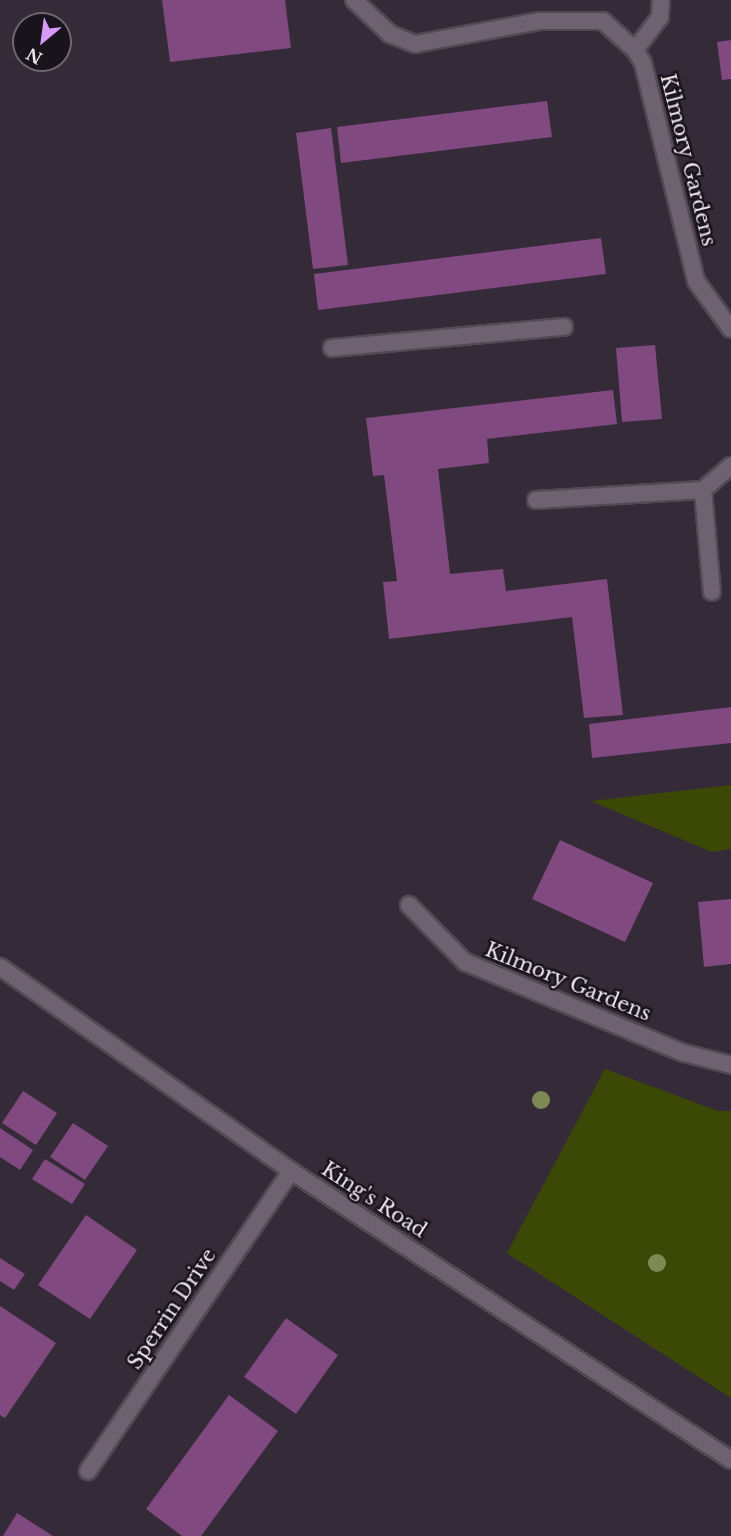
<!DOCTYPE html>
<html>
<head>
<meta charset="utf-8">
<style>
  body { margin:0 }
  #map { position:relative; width:731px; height:1536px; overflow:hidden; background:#352a38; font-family:"Libre Baskerville",serif }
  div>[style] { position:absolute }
  .green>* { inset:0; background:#3c4906 }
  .building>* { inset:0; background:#804980 }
  .roads { filter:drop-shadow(2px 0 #524955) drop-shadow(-2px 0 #524955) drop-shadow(0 2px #524955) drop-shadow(0 -2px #524955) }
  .service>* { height:16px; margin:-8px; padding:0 8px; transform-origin:8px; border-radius:8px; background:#6e6271 }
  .pedestrian>* { height:16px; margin:-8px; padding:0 8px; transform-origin:8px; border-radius:8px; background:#6e6271 }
  .minor>* { height:16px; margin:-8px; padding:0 8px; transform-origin:8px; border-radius:8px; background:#6e6271 }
  .tertiary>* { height:16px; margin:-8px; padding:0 8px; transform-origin:8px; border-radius:8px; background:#6e6271 }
  .trees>* { width:18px; height:18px; margin:-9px; border-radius:50%; background:#7f8954 }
  span { translate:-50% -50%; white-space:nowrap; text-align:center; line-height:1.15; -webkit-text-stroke:5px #19141b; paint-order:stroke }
  .street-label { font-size:20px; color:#ece5ee }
  .north { position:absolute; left:12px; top:12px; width:60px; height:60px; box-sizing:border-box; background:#19141b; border:2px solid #6d686f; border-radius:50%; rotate:209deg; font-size:16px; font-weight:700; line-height:24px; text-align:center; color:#ece5ee }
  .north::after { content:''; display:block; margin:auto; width:21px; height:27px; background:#d89af8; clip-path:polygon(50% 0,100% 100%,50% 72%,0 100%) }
</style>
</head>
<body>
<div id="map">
  <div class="green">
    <i style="clip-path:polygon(731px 785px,731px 849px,712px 852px,591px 801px)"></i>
    <i style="clip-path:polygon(605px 1069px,718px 1111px,731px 1111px,731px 1398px,507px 1253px)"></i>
  </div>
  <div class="building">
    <i style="clip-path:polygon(162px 0,285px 0,291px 48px,170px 62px)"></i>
    <i style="clip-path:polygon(731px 40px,731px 79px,722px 80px,717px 42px)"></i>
    <i style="clip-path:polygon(547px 101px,552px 137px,341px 163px,337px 127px)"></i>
    <i style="clip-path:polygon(331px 128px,348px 265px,313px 269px,296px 133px)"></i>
    <i style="clip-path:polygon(601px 238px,606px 274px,318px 310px,314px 274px)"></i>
    <i style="clip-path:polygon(655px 345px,662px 419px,622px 422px,616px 348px)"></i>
    <i style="clip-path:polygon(613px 390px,617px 424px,487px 439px,489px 463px,438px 469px,450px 574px,503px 569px,506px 591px,607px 579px,623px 715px,584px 718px,572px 617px,389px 639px,383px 582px,397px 581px,384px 475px,373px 476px,366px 418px)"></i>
    <i style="clip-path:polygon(731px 707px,731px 743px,592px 758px,589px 724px)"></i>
    <i style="clip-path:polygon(560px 840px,653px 883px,625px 942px,532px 899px)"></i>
    <i style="clip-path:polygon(731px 899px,731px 964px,704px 967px,698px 902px)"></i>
    <i style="clip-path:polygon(23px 1091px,57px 1113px,36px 1145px,2px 1123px)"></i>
    <i style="clip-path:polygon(73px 1123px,108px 1146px,85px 1180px,50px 1157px)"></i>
    <i style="clip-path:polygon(0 1128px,33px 1150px,20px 1170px,0 1157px)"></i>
    <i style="clip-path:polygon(45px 1159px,85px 1184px,72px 1204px,32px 1179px)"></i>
    <i style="clip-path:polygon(86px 1215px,137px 1250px,90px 1319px,38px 1285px)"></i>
    <i style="clip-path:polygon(0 1258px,25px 1274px,14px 1290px,0 1281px)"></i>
    <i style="clip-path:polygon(0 1306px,56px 1343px,5px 1418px,0 1415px)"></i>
    <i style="clip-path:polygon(286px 1318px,338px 1355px,296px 1414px,244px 1377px)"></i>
    <i style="clip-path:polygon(229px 1395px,278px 1431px,201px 1536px,182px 1536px,146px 1509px)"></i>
    <i style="clip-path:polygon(17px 1513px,53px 1536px,3px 1536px)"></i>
  </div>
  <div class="roads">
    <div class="service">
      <i style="left:635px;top:50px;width:41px;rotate:-52.9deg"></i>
      <i style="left:660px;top:17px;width:17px;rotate:-87deg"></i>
      <i style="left:703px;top:490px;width:102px;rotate:85deg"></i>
      <i style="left:536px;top:500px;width:167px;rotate:-3.4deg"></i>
      <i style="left:703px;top:490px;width:37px;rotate:-41deg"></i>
    </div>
    <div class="pedestrian">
      <i style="left:332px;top:348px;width:233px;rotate:-5.2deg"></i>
    </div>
    <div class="minor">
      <i style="left:354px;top:0;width:50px;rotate:43.4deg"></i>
      <i style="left:390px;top:34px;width:27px;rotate:22deg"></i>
      <i style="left:415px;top:44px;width:126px;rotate:-10.5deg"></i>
      <i style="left:539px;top:21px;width:64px"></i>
      <i style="left:603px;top:21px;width:43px;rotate:42.2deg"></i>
      <i style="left:635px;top:50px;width:15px;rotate:58deg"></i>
      <i style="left:643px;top:63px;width:224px;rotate:76.3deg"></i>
      <i style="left:696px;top:281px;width:59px;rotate:53.9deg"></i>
      <i style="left:409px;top:905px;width:80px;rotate:45.5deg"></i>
      <i style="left:465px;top:962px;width:237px;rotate:22.6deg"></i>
      <i style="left:684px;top:1053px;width:49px;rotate:14.3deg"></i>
      <i style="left:88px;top:1471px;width:362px;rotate:-55.9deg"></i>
    </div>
    <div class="tertiary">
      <i style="left:0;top:967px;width:355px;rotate:35deg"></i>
      <i style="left:291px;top:1171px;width:526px;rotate:33.3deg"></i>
    </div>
  </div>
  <div class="trees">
    <i style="left:541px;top:1100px"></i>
    <i style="left:657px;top:1263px"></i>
  </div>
  <div class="street-label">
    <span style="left:688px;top:160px;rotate:76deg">Kilmory Gardens</span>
    <span style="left:568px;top:982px;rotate:22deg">Kilmory Gardens</span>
    <span style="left:374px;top:1200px;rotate:33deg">King's Road</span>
    <span style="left:172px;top:1309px;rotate:-56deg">Sperrin Drive</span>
  </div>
  <div class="north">N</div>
</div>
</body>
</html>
